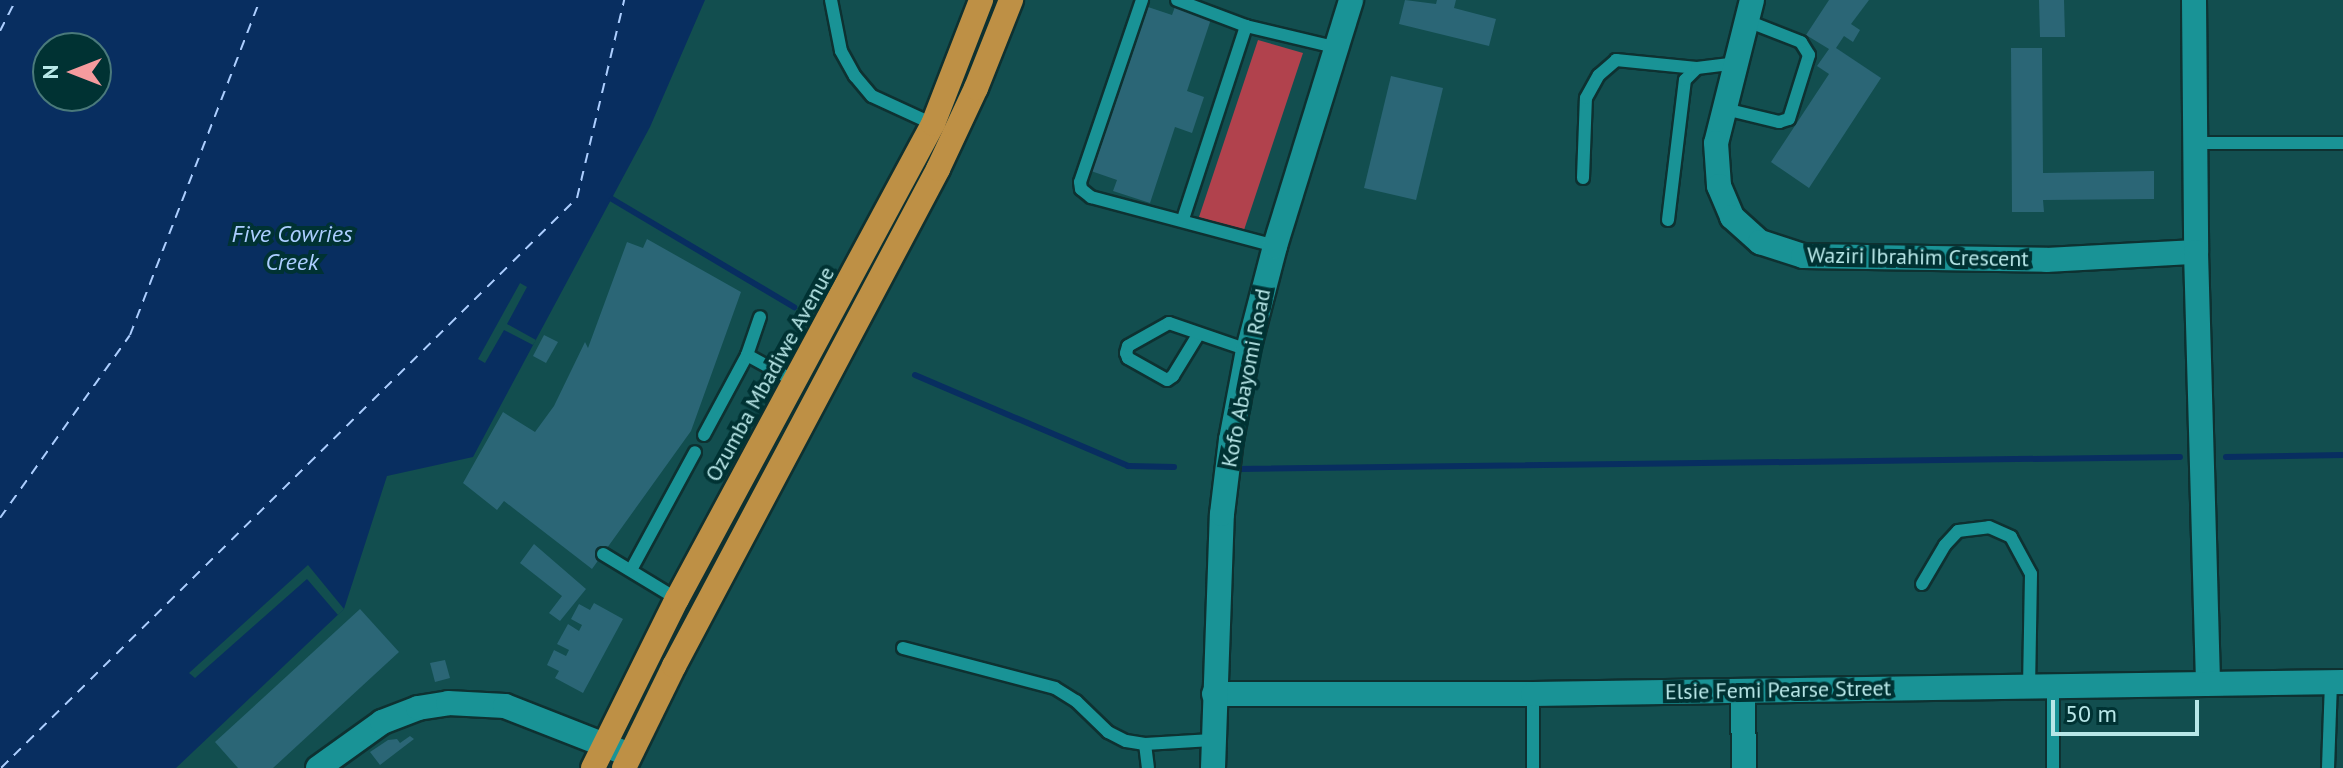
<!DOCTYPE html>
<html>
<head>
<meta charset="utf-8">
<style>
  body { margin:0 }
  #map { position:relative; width:2343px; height:768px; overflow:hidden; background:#124e4f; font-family:"PT Sans",sans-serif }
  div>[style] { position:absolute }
  .green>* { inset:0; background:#b1424d }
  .water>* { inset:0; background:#082e60 }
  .pier>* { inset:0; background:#124e4f }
  .stream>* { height:6px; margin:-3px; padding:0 3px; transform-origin:3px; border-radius:3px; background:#082e60 }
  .ferry>* { height:2px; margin-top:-1px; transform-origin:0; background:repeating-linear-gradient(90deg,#acceff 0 10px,transparent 0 18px) }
  .building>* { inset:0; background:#2b6676 }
  .roads { filter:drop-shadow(2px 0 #0e3131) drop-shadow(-2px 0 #0e3131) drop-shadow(0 2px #0e3131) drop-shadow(0 -2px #0e3131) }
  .lane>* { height:12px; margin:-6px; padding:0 6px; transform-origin:6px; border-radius:6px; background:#199396 }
  .street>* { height:24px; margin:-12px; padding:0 12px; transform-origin:12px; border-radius:12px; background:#199396 }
  .secondary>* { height:24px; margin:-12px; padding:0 12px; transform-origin:12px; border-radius:12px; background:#199396 }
  .highway>* { height:24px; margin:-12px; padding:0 12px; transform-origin:12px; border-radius:12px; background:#be9045 }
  span { translate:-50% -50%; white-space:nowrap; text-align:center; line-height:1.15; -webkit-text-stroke:8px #003233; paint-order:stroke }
  .street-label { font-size:22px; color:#b8e7e8 }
  .water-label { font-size:24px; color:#acceff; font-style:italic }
  .north { position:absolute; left:32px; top:32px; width:80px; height:80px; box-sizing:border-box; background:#003233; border:2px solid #4a7a7b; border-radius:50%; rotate:270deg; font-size:22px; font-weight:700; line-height:32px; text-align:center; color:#b8e7e8 }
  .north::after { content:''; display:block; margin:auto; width:28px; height:36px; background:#f59b9e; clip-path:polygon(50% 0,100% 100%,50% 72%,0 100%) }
  .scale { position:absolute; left:2051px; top:700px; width:148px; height:36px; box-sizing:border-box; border:4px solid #b8e7e8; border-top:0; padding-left:10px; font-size:24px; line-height:28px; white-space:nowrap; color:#b8e7e8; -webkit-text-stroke:6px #003233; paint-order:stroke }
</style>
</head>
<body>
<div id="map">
  <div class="green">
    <i style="clip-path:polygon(1258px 40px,1303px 53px,1244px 230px,1198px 220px)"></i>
  </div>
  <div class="water">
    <i style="clip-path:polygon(evenodd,0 0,705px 0,650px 127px,473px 457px,387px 476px,344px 609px,176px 768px,0 768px,0 0,48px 48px,96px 48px,96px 96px,48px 96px,48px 48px)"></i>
  </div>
  <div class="pier">
    <i style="clip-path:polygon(520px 283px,527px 287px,507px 324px,536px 340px,533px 345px,504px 330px,485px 363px,478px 359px)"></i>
    <i style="clip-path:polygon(308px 565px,344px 609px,338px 615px,307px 579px,195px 678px,189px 673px)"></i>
  </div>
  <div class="stream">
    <i style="left:612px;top:199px;width:212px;rotate:30.7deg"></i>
    <i style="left:915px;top:375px;width:232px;rotate:23.1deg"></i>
    <i style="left:1128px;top:466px;width:46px;rotate:1.2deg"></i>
    <i style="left:2226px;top:457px;width:117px;rotate:-1deg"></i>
    <i style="left:1239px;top:469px;width:941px;rotate:-0.73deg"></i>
  </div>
  <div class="ferry">
    <i style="left:0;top:31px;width:35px;rotate:-63deg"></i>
    <i style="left:0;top:518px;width:224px;rotate:-54.6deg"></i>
    <i style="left:130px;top:335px;width:359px;rotate:-68.8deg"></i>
    <i style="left:1px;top:768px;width:810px;rotate:-44.7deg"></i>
    <i style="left:577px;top:198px;width:204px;rotate:-76.6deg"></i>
  </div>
  <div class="building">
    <i style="clip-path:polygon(1405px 0,1436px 4px,1437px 0,1456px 0,1454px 8px,1496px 19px,1489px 46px,1399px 24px)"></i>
    <i style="clip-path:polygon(1829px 0,1869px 0,1851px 24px,1860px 30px,1853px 42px,1844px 36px,1836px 48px,1881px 78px,1809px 188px,1771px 162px,1829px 74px,1817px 66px,1829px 49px,1806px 35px)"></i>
    <i style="clip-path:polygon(2039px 0,2064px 0,2065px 37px,2040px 37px)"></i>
    <i style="clip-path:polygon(1176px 4px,1212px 16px,1187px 91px,1204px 97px,1192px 133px,1175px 127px,1150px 203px,1113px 191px,1117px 180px,1091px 171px,1145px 6px,1172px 15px)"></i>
    <i style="clip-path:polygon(2011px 48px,2042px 48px,2043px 173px,2154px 171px,2154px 199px,2043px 200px,2044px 212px,2012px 212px)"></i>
    <i style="clip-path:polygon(1391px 76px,1443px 88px,1416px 200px,1364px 188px)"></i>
    <i style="clip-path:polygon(647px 239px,741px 292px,691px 431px,592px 569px,504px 501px,497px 510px,463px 483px,503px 412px,535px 432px,554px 406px,585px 342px,588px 348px,627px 242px,643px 248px)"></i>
    <i style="clip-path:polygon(544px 335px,558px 342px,546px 363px,533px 356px)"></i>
    <i style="clip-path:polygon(534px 544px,586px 589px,560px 621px,549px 613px,562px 596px,520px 563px)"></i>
    <i style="clip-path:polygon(594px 603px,623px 619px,583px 693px,555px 678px,559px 671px,547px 665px,554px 650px,566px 656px,569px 650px,557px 644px,568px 624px,579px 631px,582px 625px,571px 619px,579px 604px,590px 610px)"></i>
    <i style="clip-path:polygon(360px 609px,399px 652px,273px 768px,238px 768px,215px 742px)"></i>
    <i style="clip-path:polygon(445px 660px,450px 678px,435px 682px,430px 663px)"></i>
    <i style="clip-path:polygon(410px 736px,414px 739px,380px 765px,370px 752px,388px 740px,397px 739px,400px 743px)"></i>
  </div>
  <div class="roads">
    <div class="lane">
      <i style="left:831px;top:0;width:52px;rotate:78.9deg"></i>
      <i style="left:841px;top:51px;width:29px;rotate:61deg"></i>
      <i style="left:855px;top:76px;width:26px;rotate:50deg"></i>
      <i style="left:872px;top:96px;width:67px;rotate:24.7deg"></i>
      <i style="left:1142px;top:0;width:192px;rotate:108.8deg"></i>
      <i style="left:1080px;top:182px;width:7px;rotate:82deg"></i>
      <i style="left:1081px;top:189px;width:13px;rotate:39deg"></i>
      <i style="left:1091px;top:197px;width:190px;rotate:14.9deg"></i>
      <i style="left:1177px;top:0;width:74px;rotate:20.6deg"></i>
      <i style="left:1246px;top:26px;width:95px;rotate:13.4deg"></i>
      <i style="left:1725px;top:109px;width:56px;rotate:13.5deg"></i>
      <i style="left:1779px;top:122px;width:10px;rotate:-17deg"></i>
      <i style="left:1789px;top:119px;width:67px;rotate:-72.6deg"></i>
      <i style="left:1809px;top:55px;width:15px;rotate:-122deg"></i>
      <i style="left:1801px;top:42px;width:58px;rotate:-158.7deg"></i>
      <i style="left:2195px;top:143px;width:148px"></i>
      <i style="left:1583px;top:178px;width:80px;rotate:-87.9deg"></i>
      <i style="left:1586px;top:98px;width:26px;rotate:-61deg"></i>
      <i style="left:1599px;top:75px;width:23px;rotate:-41deg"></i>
      <i style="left:1616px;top:60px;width:81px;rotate:5.6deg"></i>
      <i style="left:1183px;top:219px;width:203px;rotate:-71.9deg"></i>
      <i style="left:1668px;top:220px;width:141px;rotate:-83.1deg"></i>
      <i style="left:1685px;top:80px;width:17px;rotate:-45deg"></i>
      <i style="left:1697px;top:68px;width:39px;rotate:-7deg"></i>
      <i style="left:1198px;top:335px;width:48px;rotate:121.4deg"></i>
      <i style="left:1173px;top:376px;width:7px;rotate:146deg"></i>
      <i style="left:1167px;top:380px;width:45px;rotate:-150.6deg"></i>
      <i style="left:1128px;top:358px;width:5px;rotate:-112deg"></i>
      <i style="left:1126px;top:353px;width:7px;rotate:-74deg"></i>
      <i style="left:1128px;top:346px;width:47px;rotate:-29.3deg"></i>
      <i style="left:1169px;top:323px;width:83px;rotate:18.9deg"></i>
      <i style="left:747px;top:355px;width:56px;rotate:28.9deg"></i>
      <i style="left:704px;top:435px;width:91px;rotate:-61.7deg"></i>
      <i style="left:747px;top:355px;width:40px;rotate:-71.1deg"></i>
      <i style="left:603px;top:554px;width:87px;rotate:31.3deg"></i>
      <i style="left:631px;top:570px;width:134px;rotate:-61.5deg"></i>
      <i style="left:1922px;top:584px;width:45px;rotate:-59.5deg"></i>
      <i style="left:1945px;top:545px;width:19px;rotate:-47deg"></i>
      <i style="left:1958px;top:531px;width:31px;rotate:-7deg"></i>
      <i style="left:1989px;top:527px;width:24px;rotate:24deg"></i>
      <i style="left:2011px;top:537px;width:42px;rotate:61.6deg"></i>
      <i style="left:2031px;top:574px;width:112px;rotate:91deg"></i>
      <i style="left:903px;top:648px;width:157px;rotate:14.7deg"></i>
      <i style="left:1055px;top:688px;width:25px;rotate:32deg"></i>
      <i style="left:1076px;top:701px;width:45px;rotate:44.1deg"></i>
      <i style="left:1108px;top:732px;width:20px;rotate:27deg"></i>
      <i style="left:1126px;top:741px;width:19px;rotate:9deg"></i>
      <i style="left:1145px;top:744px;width:67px;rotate:-3.4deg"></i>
      <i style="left:2053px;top:685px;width:83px;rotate:90deg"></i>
      <i style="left:1145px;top:744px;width:24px;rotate:83deg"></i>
      <i style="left:1533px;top:768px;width:74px;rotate:-90deg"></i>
      <i style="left:2328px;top:768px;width:86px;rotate:-88deg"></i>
    </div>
    <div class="street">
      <i style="left:1752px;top:0;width:147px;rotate:104.1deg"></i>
      <i style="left:1716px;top:143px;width:43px;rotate:86deg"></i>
      <i style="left:1719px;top:186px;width:34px;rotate:67deg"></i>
      <i style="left:1732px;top:217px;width:38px;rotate:42deg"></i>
      <i style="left:1760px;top:242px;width:45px;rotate:18deg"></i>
      <i style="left:1803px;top:256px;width:243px;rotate:0.9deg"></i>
      <i style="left:2046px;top:260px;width:150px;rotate:-3.1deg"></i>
      <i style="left:2194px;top:0;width:252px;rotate:89.5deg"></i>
      <i style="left:2196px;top:252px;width:431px;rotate:88.4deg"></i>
      <i style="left:1743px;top:691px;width:77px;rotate:89.3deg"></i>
      <i style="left:318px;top:768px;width:79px;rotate:-35.7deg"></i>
      <i style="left:382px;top:722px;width:39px;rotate:-21deg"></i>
      <i style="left:418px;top:708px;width:30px;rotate:-9deg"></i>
      <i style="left:448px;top:703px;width:57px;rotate:3deg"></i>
      <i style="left:505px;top:706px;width:134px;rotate:21.4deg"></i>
    </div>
    <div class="secondary">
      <i style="left:1214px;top:694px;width:319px"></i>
      <i style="left:1533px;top:694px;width:810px;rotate:-0.85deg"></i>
      <i style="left:1213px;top:768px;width:254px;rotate:-88deg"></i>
      <i style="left:1222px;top:514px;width:75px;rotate:-83.1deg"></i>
      <i style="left:1231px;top:440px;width:92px;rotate:-79.3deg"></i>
      <i style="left:1248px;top:350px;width:107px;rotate:-75.4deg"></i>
      <i style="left:1275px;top:246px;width:257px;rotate:-72.8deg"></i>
    </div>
    <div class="highway">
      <i style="left:593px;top:768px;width:189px;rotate:-63.6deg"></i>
      <i style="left:677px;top:599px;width:540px;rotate:-61.68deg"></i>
      <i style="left:933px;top:124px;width:133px;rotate:-68.8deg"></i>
      <i style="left:624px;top:768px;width:114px;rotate:-63.9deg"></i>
      <i style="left:674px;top:666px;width:563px;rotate:-62.02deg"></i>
      <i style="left:938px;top:169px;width:89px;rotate:-64.9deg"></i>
      <i style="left:976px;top:88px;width:95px;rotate:-68.3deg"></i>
    </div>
  </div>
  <div class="street-label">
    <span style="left:1918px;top:257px;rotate:1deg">Waziri Ibrahim Crescent</span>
    <span style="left:770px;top:374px;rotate:-61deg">Ozumba Mbadiwe Avenue</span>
    <span style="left:1246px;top:378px;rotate:-79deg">Kofo Abayomi Road</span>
    <span style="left:1778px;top:690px;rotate:-1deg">Elsie Femi Pearse Street</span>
  </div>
  <div class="water-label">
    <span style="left:292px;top:248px">Five Cowries<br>Creek</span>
  </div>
  <div class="north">N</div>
  <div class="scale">50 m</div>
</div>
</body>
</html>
